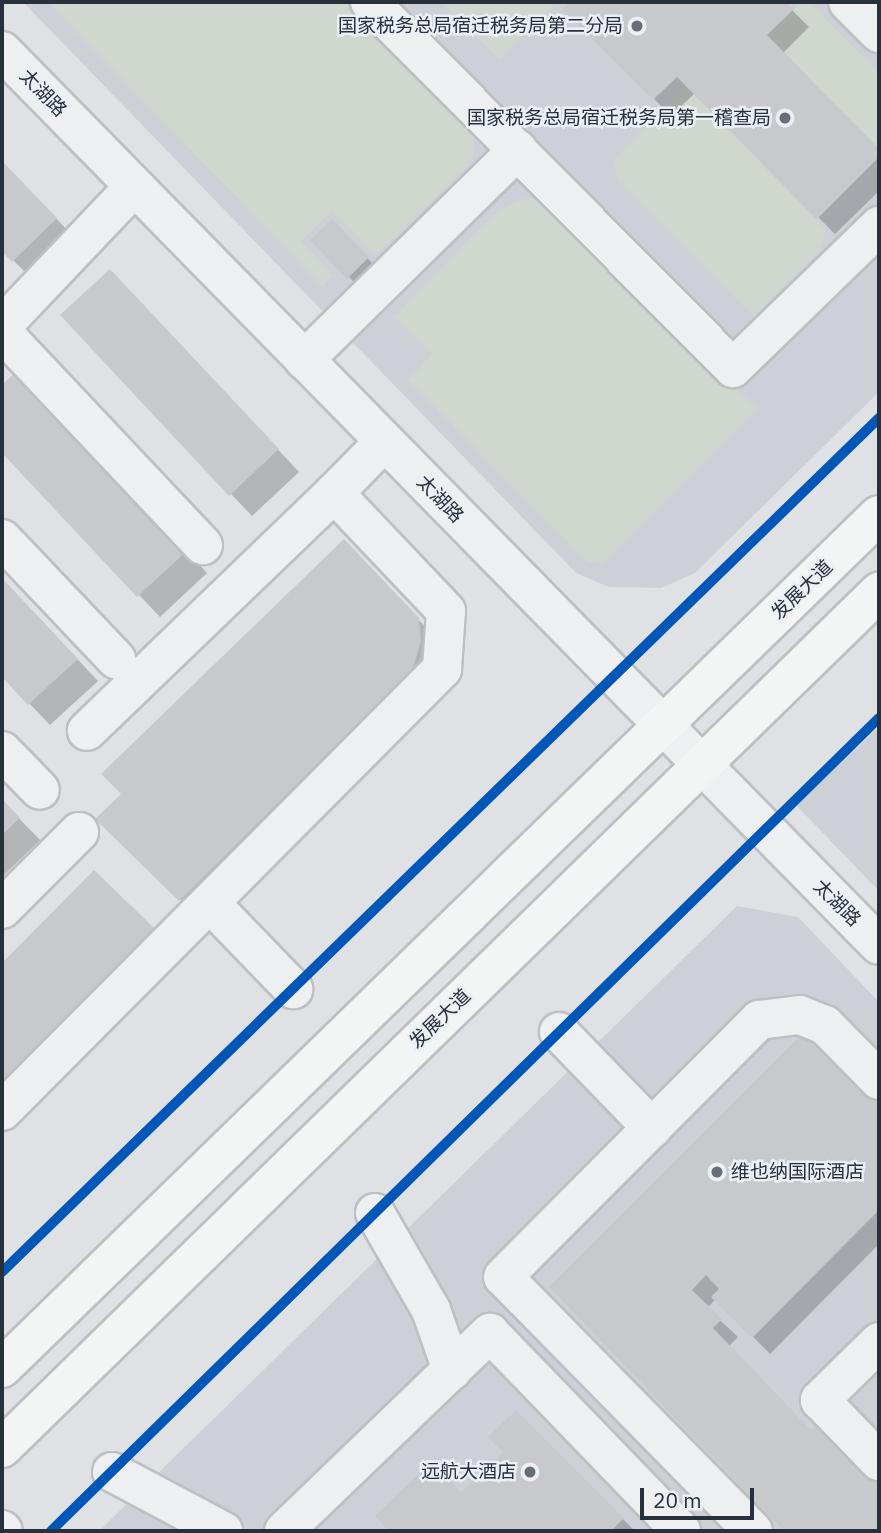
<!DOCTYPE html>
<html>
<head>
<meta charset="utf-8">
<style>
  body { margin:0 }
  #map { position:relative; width:881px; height:1533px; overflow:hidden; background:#dfe1e4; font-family:"IBM Plex Sans","Noto Sans SC",sans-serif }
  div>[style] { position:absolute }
  .built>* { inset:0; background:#cdd1d7 }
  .green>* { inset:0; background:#d0d7cf }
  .shadow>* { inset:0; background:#0003 }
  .building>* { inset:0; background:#c7c9cc }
  .roads { filter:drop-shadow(2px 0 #bdbfc2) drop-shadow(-2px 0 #bdbfc2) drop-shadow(0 2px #bdbfc2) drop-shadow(0 -2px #bdbfc2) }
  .minor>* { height:38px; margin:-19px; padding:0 19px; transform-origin:19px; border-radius:19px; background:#eeeff0 }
  .major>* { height:38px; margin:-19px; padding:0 19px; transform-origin:19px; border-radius:19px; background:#f3f4f4 }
  .cycleway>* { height:10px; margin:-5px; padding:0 5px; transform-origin:5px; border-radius:5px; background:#0057b8 }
  .dots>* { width:19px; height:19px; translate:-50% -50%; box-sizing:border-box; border:4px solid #eceff4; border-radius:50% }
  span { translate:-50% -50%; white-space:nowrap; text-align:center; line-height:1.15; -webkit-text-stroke:5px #eceff4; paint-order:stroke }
  .poi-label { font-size:19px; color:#27303b }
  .right { translate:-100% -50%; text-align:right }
  .left { translate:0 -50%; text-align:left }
  .street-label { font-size:19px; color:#27303b }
  .frame { position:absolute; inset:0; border:4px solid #27303b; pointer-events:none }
  .scale { position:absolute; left:640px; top:1488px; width:114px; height:32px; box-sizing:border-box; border:4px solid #27303b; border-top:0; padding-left:9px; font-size:21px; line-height:24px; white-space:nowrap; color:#27303b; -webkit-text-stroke:5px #eceff4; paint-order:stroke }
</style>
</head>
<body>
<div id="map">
  <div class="built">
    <i style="clip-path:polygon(23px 2px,879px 2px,879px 392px,695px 573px,661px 588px,609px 587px,576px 573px)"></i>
    <i style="clip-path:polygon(879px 727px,879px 891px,796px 805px)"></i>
    <i style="clip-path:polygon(737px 906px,798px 917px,879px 1002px,879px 1531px,99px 1531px)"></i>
  </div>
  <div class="green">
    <i style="clip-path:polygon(48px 2px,349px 2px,471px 123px,475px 152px,467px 166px,376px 255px,332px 211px,301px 242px,333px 275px,323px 287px)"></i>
    <i style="clip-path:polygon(441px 2px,556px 2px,499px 59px)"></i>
    <i style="clip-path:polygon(801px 2px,809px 2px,879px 72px,879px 149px,767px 35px)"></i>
    <i style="clip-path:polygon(686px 86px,826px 230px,819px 251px,755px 316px,618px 181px,614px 162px,622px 151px)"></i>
    <i style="clip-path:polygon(528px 198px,547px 200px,757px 409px,602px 564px,588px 561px,576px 551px,409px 380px,432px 354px,394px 317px,501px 209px)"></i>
  </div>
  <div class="shadow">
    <i style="clip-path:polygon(572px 2px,784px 2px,809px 27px,783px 53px,879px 152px,879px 191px,835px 234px,695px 93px,671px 116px,565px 9px)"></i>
    <i style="clip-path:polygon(2px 163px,77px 240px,35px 282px,2px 249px)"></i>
    <i style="clip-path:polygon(332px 222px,377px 268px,358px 286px,312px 240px)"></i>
    <i style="clip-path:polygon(131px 292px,299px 472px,252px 516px,231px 494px)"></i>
    <i style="clip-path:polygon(18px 373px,207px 573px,160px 617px,2px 450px,2px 388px)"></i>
    <i style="clip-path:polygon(361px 559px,435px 637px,437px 658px,197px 916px,97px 819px)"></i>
    <i style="clip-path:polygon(2px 579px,98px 681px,50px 725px,2px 675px)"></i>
    <i style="clip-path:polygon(2px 801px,40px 840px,3px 876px,2px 875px)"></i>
    <i style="clip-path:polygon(94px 873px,170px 946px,2px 1115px,2px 965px)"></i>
    <i style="clip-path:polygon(879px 1090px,879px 1244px,770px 1354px,716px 1299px,707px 1308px,738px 1337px,729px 1346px,811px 1432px,839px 1438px,879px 1480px,879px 1531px,785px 1531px,551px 1287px)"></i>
    <i style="clip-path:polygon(515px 1412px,635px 1531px,392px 1531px,377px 1516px,461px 1494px,505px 1452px)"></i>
  </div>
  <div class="building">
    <i style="clip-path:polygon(569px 2px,787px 2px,794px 9px,767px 35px,879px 149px,879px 157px,817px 219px,677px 77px,653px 100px,562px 9px)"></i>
    <i style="clip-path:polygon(2px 161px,57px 218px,12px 262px,2px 251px)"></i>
    <i style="clip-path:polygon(332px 219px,369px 257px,347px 279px,310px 240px)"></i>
    <i style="clip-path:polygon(110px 269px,279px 449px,229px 496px,60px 315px)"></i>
    <i style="clip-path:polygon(18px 370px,187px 551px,137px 597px,2px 453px,2px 385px)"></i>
    <i style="clip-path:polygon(344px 539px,419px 618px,421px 641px,413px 668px,179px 901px,95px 819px,121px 794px,101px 774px)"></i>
    <i style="clip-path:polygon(2px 578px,78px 659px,28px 705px,2px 677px)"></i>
    <i style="clip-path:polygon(2px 799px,20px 818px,2px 835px)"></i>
    <i style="clip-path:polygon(94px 870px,154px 928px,2px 1081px,2px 963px)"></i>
    <i style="clip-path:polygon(814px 1022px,879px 1088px,879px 1210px,752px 1338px,711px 1297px,719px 1289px,706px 1275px,692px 1290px,722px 1319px,713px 1328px,811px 1430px,822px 1419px,879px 1478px,879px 1531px,784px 1531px,549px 1287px)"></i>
    <i style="clip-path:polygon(516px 1410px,624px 1518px,611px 1531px,389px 1531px,375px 1516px,432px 1461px,461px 1492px,503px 1452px,488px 1437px)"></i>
  </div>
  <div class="roads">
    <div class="minor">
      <i style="left:370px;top:2px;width:515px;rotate:45.24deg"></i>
      <i style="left:733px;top:368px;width:204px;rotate:-44.2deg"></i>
      <i style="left:848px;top:2px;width:44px;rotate:45deg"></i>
      <i style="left:2px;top:51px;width:1252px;rotate:45.55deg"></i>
      <i style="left:2px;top:326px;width:192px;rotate:-46.5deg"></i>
      <i style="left:2px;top:332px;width:293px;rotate:46.7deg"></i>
      <i style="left:304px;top:360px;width:300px;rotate:-44.5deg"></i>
      <i style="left:334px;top:493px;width:71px;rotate:-45.6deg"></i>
      <i style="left:2px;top:539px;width:166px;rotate:46.5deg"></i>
      <i style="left:2px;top:751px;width:54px;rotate:45.7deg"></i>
      <i style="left:210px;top:903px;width:120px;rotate:46deg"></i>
      <i style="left:2px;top:909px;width:109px;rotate:-45deg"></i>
      <i style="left:559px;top:1032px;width:134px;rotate:45.9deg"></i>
      <i style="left:2px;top:1111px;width:624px;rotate:-45.13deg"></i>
      <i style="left:442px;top:669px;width:58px;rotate:-86.1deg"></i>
      <i style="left:446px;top:611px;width:163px;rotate:-133.5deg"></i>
      <i style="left:334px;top:493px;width:343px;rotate:136.1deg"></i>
      <i style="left:375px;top:1213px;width:112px;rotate:60deg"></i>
      <i style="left:431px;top:1310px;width:64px;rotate:70.7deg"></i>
      <i style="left:879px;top:1342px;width:83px;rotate:135.5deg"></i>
      <i style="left:820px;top:1400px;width:85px;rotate:46deg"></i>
      <i style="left:112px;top:1472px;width:126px;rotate:28deg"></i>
      <i style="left:2px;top:1530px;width:1px;rotate:45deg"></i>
      <i style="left:284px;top:1531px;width:286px;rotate:-43.9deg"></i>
      <i style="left:490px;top:1333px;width:275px;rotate:46deg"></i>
      <i style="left:753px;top:1531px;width:356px;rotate:-134.5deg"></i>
      <i style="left:503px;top:1277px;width:363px;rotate:-45.1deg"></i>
      <i style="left:759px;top:1020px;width:41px;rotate:-7deg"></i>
      <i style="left:800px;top:1015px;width:27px;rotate:22deg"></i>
      <i style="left:825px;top:1025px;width:77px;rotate:45.5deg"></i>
    </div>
    <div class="major">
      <i style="left:2px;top:1368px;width:1223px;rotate:-44.21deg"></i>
      <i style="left:2px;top:1448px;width:1226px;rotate:-44.31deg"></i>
    </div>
  </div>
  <div class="cycleway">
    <i style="left:2px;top:1272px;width:1224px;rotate:-44.24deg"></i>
    <i style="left:51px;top:1531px;width:1160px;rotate:-44.48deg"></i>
  </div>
  <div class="dots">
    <i style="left:637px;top:26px;background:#676e76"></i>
    <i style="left:785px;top:118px;background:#676e76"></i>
    <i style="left:717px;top:1172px;background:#676e76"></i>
    <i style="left:530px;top:1472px;background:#676e76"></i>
  </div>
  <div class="poi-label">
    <span class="right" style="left:623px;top:26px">国家税务总局宿迁税务局第二分局</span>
    <span class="right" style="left:771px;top:118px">国家税务总局宿迁税务局第一稽查局</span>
    <span class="left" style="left:731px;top:1172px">维也纳国际酒店</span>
    <span class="right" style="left:516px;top:1472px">远航大酒店</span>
  </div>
  <div class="street-label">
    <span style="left:43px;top:93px;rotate:46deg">太湖路</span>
    <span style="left:440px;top:499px;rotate:46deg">太湖路</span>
    <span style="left:802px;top:590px;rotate:-44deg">发展大道</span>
    <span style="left:837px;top:903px;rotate:45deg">太湖路</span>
    <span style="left:440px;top:1019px;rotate:-44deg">发展大道</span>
  </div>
  <div class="frame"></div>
  <div class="scale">20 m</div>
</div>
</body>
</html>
